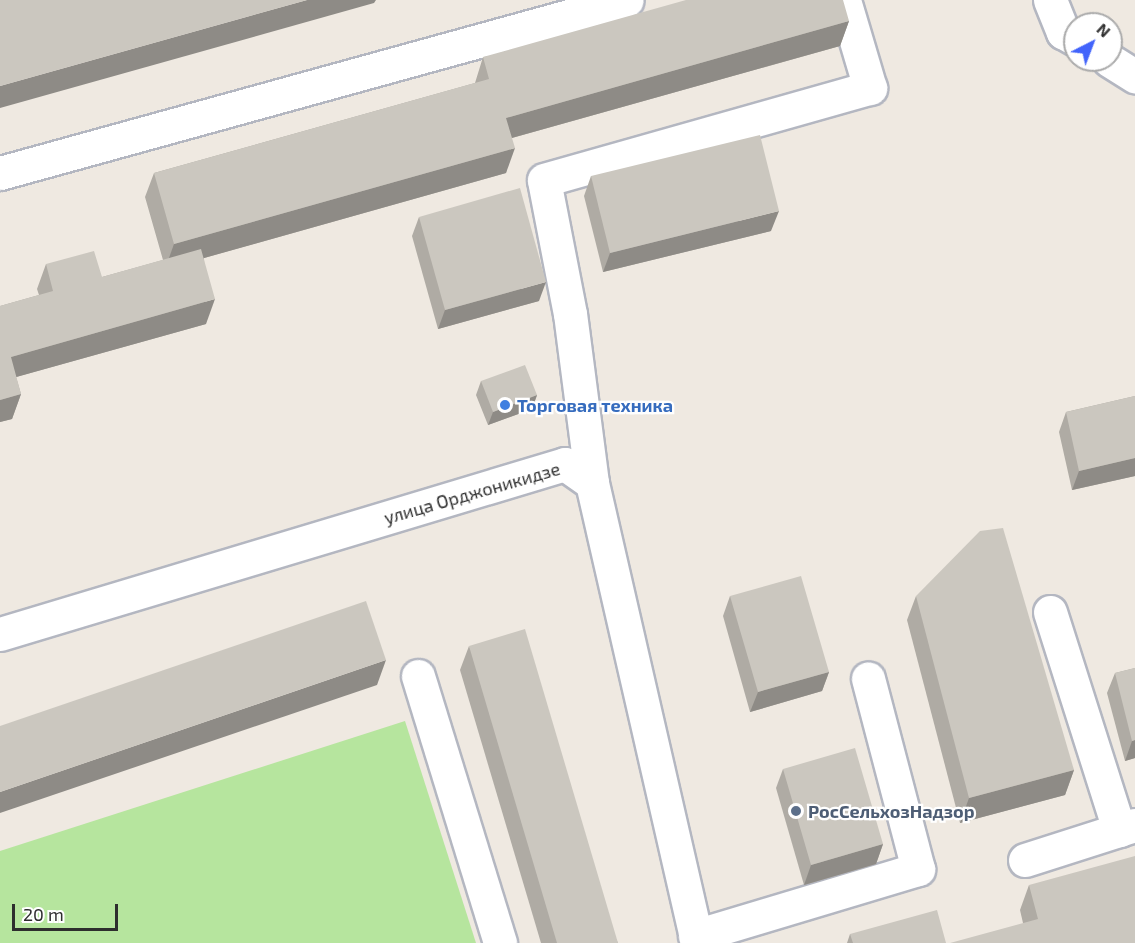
<!DOCTYPE html>
<html>
<head>
<meta charset="utf-8">
<style>
  body { margin:0 }
  #map { position:relative; width:1135px; height:943px; overflow:hidden; background:#efe9e1; font-family:"Exo 2",sans-serif }
  div>[style] { position:absolute }
  .green>* { inset:0; background:#b6e59e }
  .roads { filter:drop-shadow(2px 0 #b4b7c1) drop-shadow(-2px 0 #b4b7c1) drop-shadow(0 2px #b4b7c1) drop-shadow(0 -2px #b4b7c1) }
  .minor>* { height:33px; margin:-16.5px; padding:0 16.5px; transform-origin:16.5px; border-radius:16.5px; background:#fff }
  .wall>* { inset:0; background:#afaba4 }
  .shaded-wall>* { inset:0; background:#8e8b86 }
  .building>* { inset:0; background:#cbc7bf }
  .dots>* { width:16px; height:16px; translate:-50% -50%; box-sizing:border-box; border:3px solid #fff; border-radius:50% }
  span { translate:-50% -50%; white-space:nowrap; text-align:center; line-height:1.15; -webkit-text-stroke:4.5px #fff; paint-order:stroke }
  .shop-label { font-size:18px; color:#366cbe; font-weight:700 }
  .left { translate:0 -50%; text-align:left }
  .street-label { font-size:18px; color:#2e2e2e }
  .service-label { font-size:18px; color:#4e5e75; font-weight:700 }
  .north { position:absolute; left:1063px; top:12px; width:60px; height:60px; box-sizing:border-box; background:#fff; border:2px solid #ababab; border-radius:50%; rotate:42deg; font-size:16px; font-weight:700; line-height:24px; text-align:center; color:#2e2e2e }
  .north::after { content:''; display:block; margin:auto; width:21px; height:27px; background:#4264fb; clip-path:polygon(50% 0,100% 100%,50% 72%,0 100%) }
  .scale { position:absolute; left:12px; top:904px; width:106px; height:27px; box-sizing:border-box; border:3px solid #2e2e2e; border-top:0; padding-left:8px; font-size:18px; line-height:21px; white-space:nowrap; color:#2e2e2e; -webkit-text-stroke:4px #fff; paint-order:stroke }
</style>
</head>
<body>
<div id="map">
  <div class="green">
    <i style="clip-path:polygon(405px 721px,476px 943px,0 943px,0 851px)"></i>
  </div>
  <div class="roads">
    <div class="minor">
      <i style="left:1050px;top:0;width:35px;rotate:68deg"></i>
      <i style="left:1063px;top:32px;width:14px;rotate:30deg"></i>
      <i style="left:1109px;top:60px;width:31px;rotate:32deg"></i>
      <i style="left:0;top:173px;width:650px;rotate:-15.43deg"></i>
      <i style="left:592px;top:483px;width:170px;rotate:-97.4deg"></i>
      <i style="left:570px;top:314px;width:136px;rotate:-101deg"></i>
      <i style="left:544px;top:180px;width:339px;rotate:-15.8deg"></i>
      <i style="left:870px;top:88px;width:92px;rotate:-106.5deg"></i>
      <i style="left:1050px;top:612px;width:229px;rotate:72.4deg"></i>
      <i style="left:0;top:634px;width:590px;rotate:-16.75deg"></i>
      <i style="left:565px;top:464px;width:33px;rotate:35deg"></i>
      <i style="left:592px;top:483px;width:472px;rotate:77.1deg"></i>
      <i style="left:418px;top:676px;width:279px;rotate:72.9deg"></i>
      <i style="left:1025px;top:860px;width:115px;rotate:-17.7deg"></i>
      <i style="left:695px;top:936px;width:233px;rotate:-16.7deg"></i>
      <i style="left:918px;top:869px;width:197px;rotate:-104.7deg"></i>
    </div>
  </div>
  <div class="wall">
    <i style="clip-path:polygon(849px 21px,840px 46px,512px 138px,506px 173px,204px 258px,206px 324px,16px 377px,21px 394px,12px 419px,0 422px,0 306px,39px 295px,37px 289px,46px 264px,102px 277px,163px 260px,145px 197px,154px 173px,475px 83px,483px 57px)"></i>
    <i style="clip-path:polygon(591px 176px,771px 231px,603px 272px,584px 196px)"></i>
    <i style="clip-path:polygon(419px 217px,539px 301px,438px 329px,412px 236px)"></i>
    <i style="clip-path:polygon(481px 381px,537px 395px,532px 409px,488px 425px,476px 395px)"></i>
    <i style="clip-path:polygon(1135px 396px,1135px 476px,1072px 490px,1059px 432px,1066px 412px)"></i>
    <i style="clip-path:polygon(730px 596px,829px 672px,822px 691px,750px 712px,723px 616px)"></i>
    <i style="clip-path:polygon(916px 596px,1074px 770px,1065px 795px,960px 823px,907px 620px)"></i>
    <i style="clip-path:polygon(469px 646px,618px 943px,541px 943px,460px 670px)"></i>
    <i style="clip-path:polygon(1135px 668px,1135px 758px,1125px 761px,1107px 693px,1115px 673px)"></i>
    <i style="clip-path:polygon(783px 769px,883px 844px,876px 864px,804px 885px,776px 788px)"></i>
    <i style="clip-path:polygon(1029px 885px,1135px 943px,1023px 923px,1020px 910px)"></i>
    <i style="clip-path:polygon(850px 934px,946px 943px,847px 943px)"></i>
  </div>
  <div class="shaded-wall">
    <i style="clip-path:polygon(307px 0,376px 0,374px 3px,0 108px,0 86px)"></i>
    <i style="clip-path:polygon(849px 21px,840px 46px,497px 142px,506px 118px)"></i>
    <i style="clip-path:polygon(515px 148px,506px 173px,165px 269px,174px 244px)"></i>
    <i style="clip-path:polygon(779px 211px,771px 231px,603px 272px,610px 253px)"></i>
    <i style="clip-path:polygon(546px 282px,539px 301px,438px 329px,445px 310px)"></i>
    <i style="clip-path:polygon(215px 299px,206px 324px,2px 381px,11px 357px)"></i>
    <i style="clip-path:polygon(21px 394px,12px 419px,0 422px,0 400px)"></i>
    <i style="clip-path:polygon(537px 395px,532px 409px,488px 425px,493px 412px)"></i>
    <i style="clip-path:polygon(1135px 458px,1135px 476px,1072px 490px,1079px 471px)"></i>
    <i style="clip-path:polygon(386px 660px,377px 685px,0 813px,0 792px)"></i>
    <i style="clip-path:polygon(829px 672px,822px 691px,750px 712px,758px 692px)"></i>
    <i style="clip-path:polygon(1135px 740px,1135px 758px,1125px 761px,1132px 741px)"></i>
    <i style="clip-path:polygon(1074px 770px,1065px 795px,960px 823px,969px 798px)"></i>
    <i style="clip-path:polygon(883px 844px,876px 864px,804px 885px,811px 865px)"></i>
  </div>
  <div class="building">
    <i style="clip-path:polygon(0 0,307px 0,0 86px)"></i>
    <i style="clip-path:polygon(686px 0,843px 0,849px 21px,506px 118px,515px 148px,174px 244px,154px 173px,489px 79px,483px 57px)"></i>
    <i style="clip-path:polygon(760px 135px,779px 211px,610px 253px,591px 176px)"></i>
    <i style="clip-path:polygon(520px 188px,546px 282px,445px 310px,419px 217px)"></i>
    <i style="clip-path:polygon(201px 249px,215px 299px,11px 357px,21px 394px,0 400px,0 306px,53px 291px,46px 264px,94px 251px,102px 277px)"></i>
    <i style="clip-path:polygon(525px 365px,537px 395px,493px 412px,481px 381px)"></i>
    <i style="clip-path:polygon(1135px 396px,1135px 458px,1079px 471px,1066px 412px)"></i>
    <i style="clip-path:polygon(1003px 528px,1074px 770px,969px 798px,916px 596px,980px 531px)"></i>
    <i style="clip-path:polygon(801px 576px,829px 672px,758px 692px,730px 596px)"></i>
    <i style="clip-path:polygon(366px 601px,386px 660px,0 792px,0 726px)"></i>
    <i style="clip-path:polygon(525px 629px,618px 943px,557px 943px,469px 646px)"></i>
    <i style="clip-path:polygon(1135px 668px,1135px 740px,1132px 741px,1115px 673px)"></i>
    <i style="clip-path:polygon(855px 748px,883px 844px,811px 865px,783px 769px)"></i>
    <i style="clip-path:polygon(1135px 856px,1135px 943px,950px 943px,1038px 919px,1029px 885px)"></i>
    <i style="clip-path:polygon(937px 910px,946px 943px,853px 943px,850px 934px)"></i>
  </div>
  <div class="dots">
    <i style="left:505px;top:405px;background:#3f7fe0"></i>
    <i style="left:796px;top:811px;background:#5c6f8a"></i>
  </div>
  <div class="shop-label">
    <span class="left" style="left:517px;top:405px">Торговая техника</span>
  </div>
  <div class="street-label">
    <span style="left:472px;top:493px;rotate:-16deg">улица Орджоникидзе</span>
  </div>
  <div class="service-label">
    <span class="left" style="left:808px;top:811px">РосСельхозНадзор</span>
  </div>
  <div class="north">N</div>
  <div class="scale">20 m</div>
</div>
</body>
</html>
